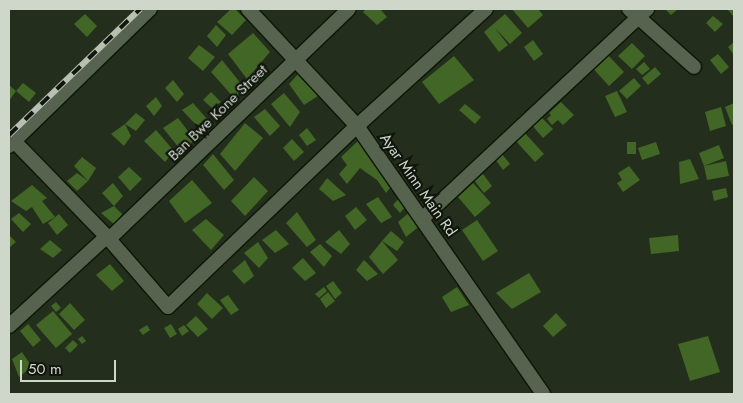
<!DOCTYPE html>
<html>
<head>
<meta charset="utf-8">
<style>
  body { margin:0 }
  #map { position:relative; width:743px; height:403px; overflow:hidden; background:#232f1c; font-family:Jost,sans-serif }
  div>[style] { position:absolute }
  .building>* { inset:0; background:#426625 }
  .roads { filter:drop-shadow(1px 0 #0c1705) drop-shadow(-1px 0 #0c1705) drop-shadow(0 1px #0c1705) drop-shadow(0 -1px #0c1705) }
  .minor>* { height:14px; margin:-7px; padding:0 7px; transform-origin:7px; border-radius:7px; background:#56634e }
  .rail>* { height:5.5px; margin-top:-2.75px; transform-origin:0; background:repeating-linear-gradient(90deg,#10150d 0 11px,#b8c0b3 0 22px); box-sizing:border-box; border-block:1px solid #b8c0b3 }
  span { translate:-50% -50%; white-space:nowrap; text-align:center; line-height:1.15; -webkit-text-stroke:4.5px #10150d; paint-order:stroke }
  .street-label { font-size:15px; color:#cfd6ca }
  .frame { position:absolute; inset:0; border:10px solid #cfd6ca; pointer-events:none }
  .scale { position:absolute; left:20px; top:360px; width:96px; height:22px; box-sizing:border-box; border:2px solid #cfd6ca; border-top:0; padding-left:6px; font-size:15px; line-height:18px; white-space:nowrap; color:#cfd6ca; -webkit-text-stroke:4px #10150d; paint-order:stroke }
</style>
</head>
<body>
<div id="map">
  <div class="building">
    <i style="clip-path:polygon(231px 9px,235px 9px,246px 20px,232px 35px,217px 22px)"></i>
    <i style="clip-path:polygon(366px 9px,380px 9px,387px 17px,377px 25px,363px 12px)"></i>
    <i style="clip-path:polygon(512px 9px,538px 9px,543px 15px,528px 28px)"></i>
    <i style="clip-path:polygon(665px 9px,678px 9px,671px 15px)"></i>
    <i style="clip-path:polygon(727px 9px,734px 9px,734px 17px)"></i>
    <i style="clip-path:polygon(85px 14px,97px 26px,87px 37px,74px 24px)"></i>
    <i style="clip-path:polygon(505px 14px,522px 33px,510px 44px,495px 28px,508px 45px,499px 52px,484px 32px)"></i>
    <i style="clip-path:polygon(713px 16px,723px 24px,715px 32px,706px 23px)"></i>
    <i style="clip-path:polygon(216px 25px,226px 35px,217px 47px,207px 36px)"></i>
    <i style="clip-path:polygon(253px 33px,270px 52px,247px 79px,228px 54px)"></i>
    <i style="clip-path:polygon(533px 40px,543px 54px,534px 61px,524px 47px)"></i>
    <i style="clip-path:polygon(734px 42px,734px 55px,728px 47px)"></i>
    <i style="clip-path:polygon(632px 43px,645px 56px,632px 69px,618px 56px)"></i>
    <i style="clip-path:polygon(199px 45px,215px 57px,203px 71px,188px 58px)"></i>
    <i style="clip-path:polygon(603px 50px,624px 72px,609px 86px,588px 63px)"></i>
    <i style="clip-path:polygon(718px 54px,729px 67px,721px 74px,710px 60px)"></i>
    <i style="clip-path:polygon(454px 56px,474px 80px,439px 104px,422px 82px)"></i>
    <i style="clip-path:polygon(222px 60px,246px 90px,235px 99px,211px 72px)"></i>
    <i style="clip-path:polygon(644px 62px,650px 69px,642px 75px,636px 69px)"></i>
    <i style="clip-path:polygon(655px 67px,661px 74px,648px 85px,642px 78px)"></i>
    <i style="clip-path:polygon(301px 71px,318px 96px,304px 105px,289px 84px)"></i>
    <i style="clip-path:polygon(634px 78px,641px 86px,627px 99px,619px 91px)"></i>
    <i style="clip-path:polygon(173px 80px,184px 94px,177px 102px,165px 88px)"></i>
    <i style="clip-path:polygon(23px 83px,36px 93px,29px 102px,16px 91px)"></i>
    <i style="clip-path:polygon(9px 85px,16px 91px,9px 101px)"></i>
    <i style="clip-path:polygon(617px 91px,627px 112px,615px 117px,605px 96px)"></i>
    <i style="clip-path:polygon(211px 92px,221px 102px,212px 108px,203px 100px)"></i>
    <i style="clip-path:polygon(284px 93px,300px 112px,290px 127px,271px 104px)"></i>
    <i style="clip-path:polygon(156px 97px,162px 106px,154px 116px,146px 106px)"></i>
    <i style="clip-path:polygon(561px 102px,574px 115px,563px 125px,558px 120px,552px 125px,547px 119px,551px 115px,549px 113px)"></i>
    <i style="clip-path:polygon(193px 103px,207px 119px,198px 127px,182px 110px)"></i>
    <i style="clip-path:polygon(734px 103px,734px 124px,732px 125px,725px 107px)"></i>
    <i style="clip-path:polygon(465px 104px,481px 117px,475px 124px,459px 110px)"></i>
    <i style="clip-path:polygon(721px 107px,726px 126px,710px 131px,705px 112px)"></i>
    <i style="clip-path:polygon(265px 109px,280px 126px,270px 136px,254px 117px)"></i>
    <i style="clip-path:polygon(136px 113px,145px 120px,136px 131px,125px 124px)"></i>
    <i style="clip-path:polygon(540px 116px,553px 129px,543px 138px,531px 124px)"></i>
    <i style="clip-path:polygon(178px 118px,194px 139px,184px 154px,163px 128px)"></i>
    <i style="clip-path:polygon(245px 123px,263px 138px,235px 171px,220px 154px)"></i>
    <i style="clip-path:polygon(125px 124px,131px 136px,124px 146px,111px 134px)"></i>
    <i style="clip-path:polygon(307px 128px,316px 140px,307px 146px,299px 135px)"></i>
    <i style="clip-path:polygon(156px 130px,174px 151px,165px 162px,144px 141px)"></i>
    <i style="clip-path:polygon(524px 132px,544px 154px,535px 162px,515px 140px)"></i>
    <i style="clip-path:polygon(292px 139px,304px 152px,294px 161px,283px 148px)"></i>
    <i style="clip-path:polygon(358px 141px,394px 183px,386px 193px,377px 180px,360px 168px,347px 184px,339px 174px,347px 165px,341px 157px)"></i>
    <i style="clip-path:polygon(627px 142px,636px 142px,636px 154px,627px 154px)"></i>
    <i style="clip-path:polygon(656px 142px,660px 154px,642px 160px,638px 148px)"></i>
    <i style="clip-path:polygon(719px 145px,724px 158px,704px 166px,699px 153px)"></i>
    <i style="clip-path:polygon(213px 154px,234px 180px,224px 190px,203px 165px)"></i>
    <i style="clip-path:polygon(502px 154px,510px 164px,503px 170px,495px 159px)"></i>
    <i style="clip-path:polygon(82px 157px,96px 168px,88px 181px,74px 166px)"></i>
    <i style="clip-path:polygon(690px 159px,699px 179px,680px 184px,679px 162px)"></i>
    <i style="clip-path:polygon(726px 161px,729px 176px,707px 180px,704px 166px)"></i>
    <i style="clip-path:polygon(629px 166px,640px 180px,623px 192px,617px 183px,622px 180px,618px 173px)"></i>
    <i style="clip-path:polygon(129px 167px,142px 179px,130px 191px,118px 177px)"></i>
    <i style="clip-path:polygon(77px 173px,88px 181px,77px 191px,67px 181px)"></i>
    <i style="clip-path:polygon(483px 174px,492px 186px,484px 193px,474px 180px)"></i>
    <i style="clip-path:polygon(254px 177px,268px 191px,245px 216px,231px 201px)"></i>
    <i style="clip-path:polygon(327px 178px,346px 195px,333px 201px,319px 189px)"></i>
    <i style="clip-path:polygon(192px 180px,212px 203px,185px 223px,169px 201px)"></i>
    <i style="clip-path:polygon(113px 183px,123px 196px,114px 206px,122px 214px,115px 225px,101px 213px,114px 206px,102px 193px)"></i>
    <i style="clip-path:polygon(473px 183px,491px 203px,475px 217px,458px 197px)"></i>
    <i style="clip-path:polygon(32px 185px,47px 198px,42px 201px,55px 217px,43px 224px,32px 207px,26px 211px,11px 201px)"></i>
    <i style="clip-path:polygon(726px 188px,728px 197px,714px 201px,712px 191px)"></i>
    <i style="clip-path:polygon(378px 197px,392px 217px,381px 223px,366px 204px)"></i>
    <i style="clip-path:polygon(400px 197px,407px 205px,400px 213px,393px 205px)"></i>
    <i style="clip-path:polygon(356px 207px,367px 220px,355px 230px,345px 216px)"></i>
    <i style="clip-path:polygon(411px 211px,421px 225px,406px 237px,398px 222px)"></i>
    <i style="clip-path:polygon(297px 212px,316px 240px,307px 247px,286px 223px)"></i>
    <i style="clip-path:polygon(19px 213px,31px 224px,23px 232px,11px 219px)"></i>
    <i style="clip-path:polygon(59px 214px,68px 225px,57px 235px,48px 223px)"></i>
    <i style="clip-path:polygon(206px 219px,224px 235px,211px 250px,192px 230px)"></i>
    <i style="clip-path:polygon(477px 220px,498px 251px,483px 261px,462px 230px)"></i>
    <i style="clip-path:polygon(276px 230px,289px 244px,275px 253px,262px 240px)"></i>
    <i style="clip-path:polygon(339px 230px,350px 244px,341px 254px,325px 242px)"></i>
    <i style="clip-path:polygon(391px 231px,404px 242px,397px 251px,382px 241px)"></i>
    <i style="clip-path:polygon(9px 235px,16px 242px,9px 248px)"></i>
    <i style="clip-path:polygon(678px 235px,679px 251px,651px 254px,649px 238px)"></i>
    <i style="clip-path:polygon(50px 240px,62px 250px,53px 258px,40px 249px)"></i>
    <i style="clip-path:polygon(382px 241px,398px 260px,383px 274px,369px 257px)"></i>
    <i style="clip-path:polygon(258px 242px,268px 258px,259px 268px,244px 253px)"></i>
    <i style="clip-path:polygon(320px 244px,332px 256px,324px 267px,310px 252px)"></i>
    <i style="clip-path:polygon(303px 258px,316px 273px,305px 281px,292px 268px)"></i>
    <i style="clip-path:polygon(245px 260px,254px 276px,244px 284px,232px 271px)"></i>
    <i style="clip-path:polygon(364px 260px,378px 274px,367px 281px,356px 270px)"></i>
    <i style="clip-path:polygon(110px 264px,124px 281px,112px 291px,96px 275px)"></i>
    <i style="clip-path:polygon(529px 273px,541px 292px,512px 309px,496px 293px)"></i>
    <i style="clip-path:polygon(333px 281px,342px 293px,335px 299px,326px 286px)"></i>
    <i style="clip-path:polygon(324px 287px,327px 291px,319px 298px,315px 294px)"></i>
    <i style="clip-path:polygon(457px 287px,469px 305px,451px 312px,442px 297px)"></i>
    <i style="clip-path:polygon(328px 292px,335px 301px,326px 308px,320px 299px)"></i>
    <i style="clip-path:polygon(207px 293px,223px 308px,212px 319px,197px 304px)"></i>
    <i style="clip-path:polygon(228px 295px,239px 310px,231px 315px,220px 300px)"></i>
    <i style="clip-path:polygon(56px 302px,61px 308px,56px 312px,51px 306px)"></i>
    <i style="clip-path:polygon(70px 303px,85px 320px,74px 330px,59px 314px)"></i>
    <i style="clip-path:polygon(53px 311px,72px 334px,56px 348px,36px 325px)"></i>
    <i style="clip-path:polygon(556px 313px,567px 325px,553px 337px,543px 326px)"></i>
    <i style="clip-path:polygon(196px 316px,208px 329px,198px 337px,186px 325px)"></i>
    <i style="clip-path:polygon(28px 324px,41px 340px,33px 347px,20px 331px)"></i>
    <i style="clip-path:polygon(171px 324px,177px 334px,170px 338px,164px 328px)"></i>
    <i style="clip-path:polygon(147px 325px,150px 330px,143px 335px,139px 330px)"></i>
    <i style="clip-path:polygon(184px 325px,189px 331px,182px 336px,178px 329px)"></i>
    <i style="clip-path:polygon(82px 336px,86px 341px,82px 344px,78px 339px)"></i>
    <i style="clip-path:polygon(708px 336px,720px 372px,690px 381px,678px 344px)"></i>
    <i style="clip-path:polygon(73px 340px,78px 345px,70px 353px,65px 348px)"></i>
    <i style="clip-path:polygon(22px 352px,32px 367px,19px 377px,12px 359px)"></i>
  </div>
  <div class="roads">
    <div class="minor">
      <i style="left:248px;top:9px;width:160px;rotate:47deg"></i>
      <i style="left:357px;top:126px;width:326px;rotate:55.2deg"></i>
      <i style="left:629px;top:9px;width:87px;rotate:41.7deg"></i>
      <i style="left:9px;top:136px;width:144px;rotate:45.8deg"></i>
      <i style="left:109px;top:239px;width:90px;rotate:49.1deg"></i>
      <i style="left:168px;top:307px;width:262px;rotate:-43.8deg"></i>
      <i style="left:357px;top:126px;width:174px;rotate:-42.2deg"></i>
      <i style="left:9px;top:146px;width:197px;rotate:-44.2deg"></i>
      <i style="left:422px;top:219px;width:308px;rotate:-43deg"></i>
      <i style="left:109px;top:239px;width:332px;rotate:-43.8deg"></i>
      <i style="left:9px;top:326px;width:132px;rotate:-42.5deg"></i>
    </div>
  </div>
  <div class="rail">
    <i style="left:9px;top:135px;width:182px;rotate:-43.9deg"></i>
  </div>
  <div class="street-label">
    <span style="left:218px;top:113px;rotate:-44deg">Ban Bwe Kone Street</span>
    <span style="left:418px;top:185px;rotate:55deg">Ayar Minn Main Rd</span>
  </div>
  <div class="frame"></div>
  <div class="scale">50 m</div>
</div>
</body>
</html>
